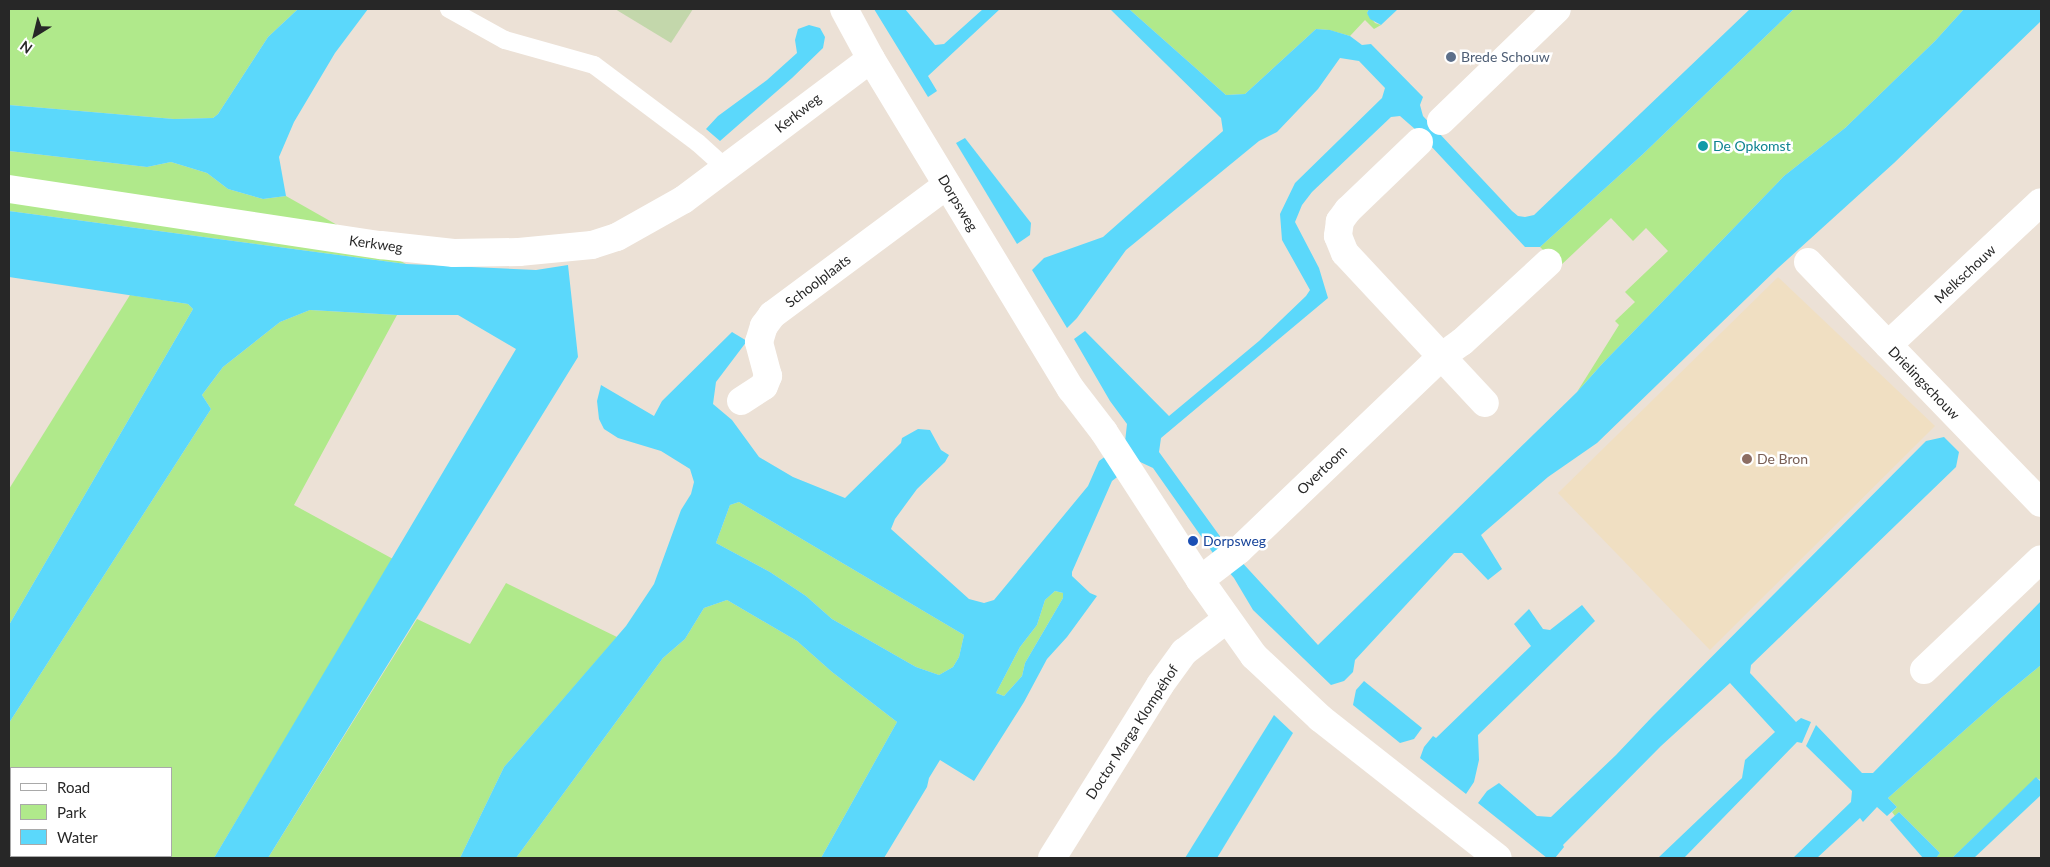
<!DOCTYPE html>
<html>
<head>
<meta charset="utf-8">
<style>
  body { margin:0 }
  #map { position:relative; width:2050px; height:867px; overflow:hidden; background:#ece1d6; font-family:Lato,sans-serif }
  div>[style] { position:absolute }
  .education>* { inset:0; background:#f0dfc2 }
  .green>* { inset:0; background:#b0e98b }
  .cemetery>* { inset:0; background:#c3d7ab }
  .water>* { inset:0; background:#5bd8fb }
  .lane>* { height:18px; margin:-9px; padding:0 9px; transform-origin:9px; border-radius:9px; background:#fff }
  .street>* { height:28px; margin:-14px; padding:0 14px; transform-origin:14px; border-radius:14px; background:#fff }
  .secondary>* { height:28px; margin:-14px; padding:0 14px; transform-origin:14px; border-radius:14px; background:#fff }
  .dots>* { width:14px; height:14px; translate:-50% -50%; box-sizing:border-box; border:2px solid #fff; border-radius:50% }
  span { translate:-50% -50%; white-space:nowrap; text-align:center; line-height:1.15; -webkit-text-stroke:5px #fff; paint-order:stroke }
  .service-label { font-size:14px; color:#4e5e75 }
  .left { translate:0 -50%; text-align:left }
  .street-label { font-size:14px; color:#272727 }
  .culture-label { font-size:14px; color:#0d838f }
  .education-label { font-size:14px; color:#785e54 }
  .transit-label { font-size:14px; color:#164399 }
  .frame { position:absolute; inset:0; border:10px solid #272727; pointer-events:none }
  .legend { position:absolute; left:10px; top:767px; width:162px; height:90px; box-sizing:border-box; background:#fff; border:1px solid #a9a9a9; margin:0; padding:6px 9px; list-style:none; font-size:15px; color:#272727 }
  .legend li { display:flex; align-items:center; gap:10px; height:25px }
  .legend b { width:25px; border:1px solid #a9a9a9 }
  .north { position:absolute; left:10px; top:10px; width:50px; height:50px; -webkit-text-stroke:4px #fff; paint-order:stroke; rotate:216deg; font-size:14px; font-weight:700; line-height:20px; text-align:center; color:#272727 }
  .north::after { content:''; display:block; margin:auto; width:18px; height:22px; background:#272727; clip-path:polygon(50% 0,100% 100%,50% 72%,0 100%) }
</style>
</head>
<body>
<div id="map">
  <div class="education">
    <i style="clip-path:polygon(1778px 277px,1935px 426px,1710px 650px,1558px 493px)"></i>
  </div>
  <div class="green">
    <i style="clip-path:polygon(9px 9px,298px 9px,268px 37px,218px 114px,213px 118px,174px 119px,9px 105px)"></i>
    <i style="clip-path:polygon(1129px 9px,1369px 9px,1367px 13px,1375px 23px,1381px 25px,1374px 29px,1365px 20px,1350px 36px,1329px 30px,1316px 29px,1245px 94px,1226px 95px)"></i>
    <i style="clip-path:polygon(1794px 9px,1964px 9px,1935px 41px,1845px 128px,1784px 176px,1602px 364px,1577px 392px,1619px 325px,1615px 321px,1635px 302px,1625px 292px,1668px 251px,1646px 228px,1633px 241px,1611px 218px,1560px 266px,1540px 247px,1642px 155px)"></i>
    <i style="clip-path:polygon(9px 151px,147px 167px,171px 162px,207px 173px,228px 189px,263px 199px,286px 196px,406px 264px,9px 211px)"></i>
    <i style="clip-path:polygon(130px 295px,188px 304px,193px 309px,9px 625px,9px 489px)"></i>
    <i style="clip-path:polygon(evenodd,310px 310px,397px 315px,294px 505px,393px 559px,214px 858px,9px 858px,9px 723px,211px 409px,202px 395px,223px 367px,280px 322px,310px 310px,11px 768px,171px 768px,171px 856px,11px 856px,11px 768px)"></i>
    <i style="clip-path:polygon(739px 502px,964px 635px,959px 657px,953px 667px,939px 675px,916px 667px,832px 619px,806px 596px,770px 572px,716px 543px,730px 505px)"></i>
    <i style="clip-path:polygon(506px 583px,617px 637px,504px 767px,460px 858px,268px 858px,417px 619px,470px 644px)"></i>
    <i style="clip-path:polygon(1055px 591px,1063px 593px,1063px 598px,1025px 663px,1022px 676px,1004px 696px,996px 693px,1020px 647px,1037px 625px,1045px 600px)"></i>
    <i style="clip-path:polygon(727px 600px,797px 641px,832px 672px,897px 722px,821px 858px,516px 858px,663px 658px,685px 639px,704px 608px)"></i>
    <i style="clip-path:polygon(2041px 665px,2041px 780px,2036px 778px,1952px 858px,1936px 858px,1940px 853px,1899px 812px,1895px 816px,1892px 812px,1897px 807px,1888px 798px,2001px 698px)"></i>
  </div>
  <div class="cemetery">
    <i style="clip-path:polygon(615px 9px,693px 9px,671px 43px)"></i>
  </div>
  <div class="water">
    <i style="clip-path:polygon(298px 9px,368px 9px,335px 53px,294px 122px,279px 157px,286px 196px,263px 199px,228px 189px,207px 173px,171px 162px,147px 167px,9px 151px,9px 105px,174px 119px,213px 118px,218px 114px,268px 37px)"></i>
    <i style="clip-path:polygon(874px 9px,905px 9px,935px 45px,944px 44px,983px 9px,1000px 9px,928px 76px,937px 91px,928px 97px)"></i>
    <i style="clip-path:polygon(evenodd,1110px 9px,1129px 9px,1226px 95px,1245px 94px,1316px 29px,1330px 30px,1350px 36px,1362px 45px,1371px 44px,1423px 97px,1420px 105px,1423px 116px,1512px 211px,1518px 216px,1525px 217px,1534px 215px,1750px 9px,1794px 9px,1642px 155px,1540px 247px,1525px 247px,1416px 130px,1400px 116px,1391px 117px,1312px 192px,1302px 205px,1295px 222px,1319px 268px,1328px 298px,1161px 438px,1159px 452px,1227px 546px,1318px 645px,1577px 392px,1602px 364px,1784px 176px,1845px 128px,1935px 41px,1964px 9px,2041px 9px,2041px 21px,1894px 163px,1778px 268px,1597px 443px,1548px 477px,1481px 535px,1502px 569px,1488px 580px,1462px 553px,1454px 553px,1355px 660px,1353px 672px,1344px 681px,1331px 685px,1253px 610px,1234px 578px,1215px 556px,1153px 468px,1138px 461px,1112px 481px,1072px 572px,1072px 576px,1090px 593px,1097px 596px,1067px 637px,1047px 659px,1024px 702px,974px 781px,940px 760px,929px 778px,927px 787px,884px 858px,821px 858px,897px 722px,832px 672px,797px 641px,727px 600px,704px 608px,685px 639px,663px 658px,516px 858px,460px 858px,504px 767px,626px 626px,654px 584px,681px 510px,691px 494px,694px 482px,690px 469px,661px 451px,618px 438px,604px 429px,599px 419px,597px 401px,601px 385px,654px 416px,662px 401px,732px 332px,747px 341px,716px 382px,713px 404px,732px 420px,759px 457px,793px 477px,845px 498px,901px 443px,902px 438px,918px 429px,930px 430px,941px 450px,949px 455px,945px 462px,917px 489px,895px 519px,891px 529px,969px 599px,984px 603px,994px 600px,1088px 486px,1099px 461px,1125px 442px,1127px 424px,1110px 401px,1074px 339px,1085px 331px,1169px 416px,1259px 341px,1306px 296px,1310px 290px,1282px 240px,1280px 214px,1295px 183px,1382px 98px,1385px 88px,1359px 61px,1340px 58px,1318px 89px,1277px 132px,1259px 141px,1126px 250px,1077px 318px,1067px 328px,1032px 270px,1044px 258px,1103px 237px,1223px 131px,1221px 118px,1110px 9px,739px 502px,964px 635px,959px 657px,953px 667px,939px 675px,916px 667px,832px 619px,806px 596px,770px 572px,716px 543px,730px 505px,739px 502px,1110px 9px,1055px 591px,1063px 593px,1063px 598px,1025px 663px,1022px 676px,1004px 696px,996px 693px,1020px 647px,1037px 625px,1045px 600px,1055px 591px)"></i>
    <i style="clip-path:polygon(1369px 9px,1398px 9px,1381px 25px,1370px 19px,1367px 13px)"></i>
    <i style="clip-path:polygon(809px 25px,820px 28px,825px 37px,823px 48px,792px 78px,720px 141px,706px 129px,718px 116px,767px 80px,797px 53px,795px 40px,798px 29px)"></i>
    <i style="clip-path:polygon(965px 138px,1031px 223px,1030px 235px,1017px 244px,956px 143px)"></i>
    <i style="clip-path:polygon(9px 211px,406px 264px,536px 270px,568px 265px,578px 357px,268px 858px,214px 858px,516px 349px,458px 315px,397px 315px,310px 310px,280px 322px,223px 367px,202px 395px,211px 409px,9px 723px,9px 625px,193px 309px,188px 304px,9px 277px)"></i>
    <i style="clip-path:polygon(1944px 437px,1959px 452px,1956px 467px,1751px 665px,1750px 673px,1796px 722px,1801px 718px,1811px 722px,1802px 743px,1797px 742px,1684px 858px,1658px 858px,1742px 778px,1745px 760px,1775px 732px,1730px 683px,1661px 746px,1563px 845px,1564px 847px,1555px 858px,1547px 858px,1478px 803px,1487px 791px,1499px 783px,1537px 816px,1551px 817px,1616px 755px,1652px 717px,1926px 441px)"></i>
    <i style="clip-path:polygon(2041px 601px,2041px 665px,2001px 698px,1888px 798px,1897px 807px,1887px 816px,1877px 807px,1863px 822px,1860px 818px,1817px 858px,1793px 858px,1851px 802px,1852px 791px,1806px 746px,1816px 725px,1862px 773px,1873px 773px)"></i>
    <i style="clip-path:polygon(1582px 605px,1595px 621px,1478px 735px,1479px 760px,1474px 782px,1466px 794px,1420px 758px,1424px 747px,1433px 736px,1436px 738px,1531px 646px,1514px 624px,1529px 609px,1543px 629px,1550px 630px)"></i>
    <i style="clip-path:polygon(1364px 681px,1422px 728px,1414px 739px,1400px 743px,1353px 705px,1356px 690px)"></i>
    <i style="clip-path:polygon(1274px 715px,1293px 733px,1217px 858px,1185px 858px)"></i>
    <i style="clip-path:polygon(2036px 777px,2041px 782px,2041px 795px,1974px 858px,1952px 858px)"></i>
    <i style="clip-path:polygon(1899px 812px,1940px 853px,1936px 858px,1923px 858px,1890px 820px)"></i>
  </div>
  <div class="lane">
    <i style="left:449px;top:9px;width:64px;rotate:29deg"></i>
    <i style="left:505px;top:40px;width:92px;rotate:15.7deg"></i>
    <i style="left:594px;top:65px;width:130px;rotate:36.9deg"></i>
    <i style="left:698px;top:143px;width:39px;rotate:42deg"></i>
  </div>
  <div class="street">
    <i style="left:1441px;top:121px;width:161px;rotate:-44deg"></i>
    <i style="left:1419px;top:142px;width:98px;rotate:136.2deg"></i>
    <i style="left:1348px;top:210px;width:14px;rotate:126deg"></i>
    <i style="left:1340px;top:221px;width:15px;rotate:98deg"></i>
    <i style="left:1338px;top:236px;width:18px;rotate:68deg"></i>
    <i style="left:1345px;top:253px;width:205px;rotate:47deg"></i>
    <i style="left:1808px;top:262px;width:335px;rotate:46deg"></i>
    <i style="left:1888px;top:345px;width:209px;rotate:-43.1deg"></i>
    <i style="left:741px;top:401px;width:27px;rotate:-33deg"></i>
    <i style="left:764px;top:386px;width:11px;rotate:-68deg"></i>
    <i style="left:768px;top:376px;width:35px;rotate:-105deg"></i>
    <i style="left:759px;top:342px;width:17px;rotate:-73deg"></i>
    <i style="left:764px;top:326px;width:14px;rotate:-54deg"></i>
    <i style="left:772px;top:315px;width:218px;rotate:-36.6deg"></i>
    <i style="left:1200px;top:580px;width:49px;rotate:-37.6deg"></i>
    <i style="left:1239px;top:550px;width:279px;rotate:-43.7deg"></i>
    <i style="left:1441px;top:357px;width:26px;rotate:-36deg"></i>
    <i style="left:1462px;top:342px;width:117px;rotate:-42.6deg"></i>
    <i style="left:1924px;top:670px;width:161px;rotate:-43.5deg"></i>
    <i style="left:1052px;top:858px;width:204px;rotate:-58deg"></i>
    <i style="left:1160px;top:685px;width:41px;rotate:-54deg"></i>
    <i style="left:1184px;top:652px;width:54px;rotate:-37.5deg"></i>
  </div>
  <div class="secondary">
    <i style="left:844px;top:9px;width:57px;rotate:61.6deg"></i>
    <i style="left:871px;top:59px;width:386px;rotate:58.8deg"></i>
    <i style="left:1071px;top:389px;width:54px;rotate:52.5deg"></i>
    <i style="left:1104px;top:432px;width:176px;rotate:57deg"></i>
    <i style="left:1200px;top:580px;width:93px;rotate:54.6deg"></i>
    <i style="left:1254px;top:656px;width:91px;rotate:43.2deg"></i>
    <i style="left:1320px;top:718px;width:226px;rotate:38.2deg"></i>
    <i style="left:9px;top:189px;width:376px;rotate:8.6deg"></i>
    <i style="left:381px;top:245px;width:73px;rotate:6.3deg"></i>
    <i style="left:454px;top:253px;width:65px;rotate:-0.9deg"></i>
    <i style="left:519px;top:252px;width:73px;rotate:-5.5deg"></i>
    <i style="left:592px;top:245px;width:26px;rotate:-18deg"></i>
    <i style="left:617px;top:237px;width:76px;rotate:-29.3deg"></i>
    <i style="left:683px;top:200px;width:235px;rotate:-36.9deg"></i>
  </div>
  <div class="dots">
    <i style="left:1451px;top:57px;background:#5c6f8a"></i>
    <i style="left:1703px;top:146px;background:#0f9aa8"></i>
    <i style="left:1747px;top:459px;background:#8d6e63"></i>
    <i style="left:1193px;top:541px;background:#1a4fb4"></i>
  </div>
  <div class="service-label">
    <span class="left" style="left:1461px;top:57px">Brede Schouw</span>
  </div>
  <div class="street-label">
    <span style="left:798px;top:113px;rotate:-38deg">Kerkweg</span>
    <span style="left:958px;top:203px;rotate:59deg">Dorpsweg</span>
    <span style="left:376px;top:244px;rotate:8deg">Kerkweg</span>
    <span style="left:1965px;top:274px;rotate:-43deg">Melkschouw</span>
    <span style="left:818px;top:281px;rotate:-37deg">Schoolplaats</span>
    <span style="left:1924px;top:383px;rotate:46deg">Drielingschouw</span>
    <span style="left:1322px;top:470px;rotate:-44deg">Overtoom</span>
    <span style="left:1132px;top:732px;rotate:-57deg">Doctor Marga Klompéhof</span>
  </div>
  <div class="culture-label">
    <span class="left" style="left:1713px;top:146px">De Opkomst</span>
  </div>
  <div class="education-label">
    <span class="left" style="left:1757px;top:459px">De Bron</span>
  </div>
  <div class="transit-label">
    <span class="left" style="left:1203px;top:541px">Dorpsweg</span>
  </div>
  <div class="frame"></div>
  <ul class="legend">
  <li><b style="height:6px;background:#fff"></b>Road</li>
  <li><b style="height:14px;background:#b0e98b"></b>Park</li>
  <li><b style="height:14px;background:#5bd8fb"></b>Water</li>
  </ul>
  <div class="north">N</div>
</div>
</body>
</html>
